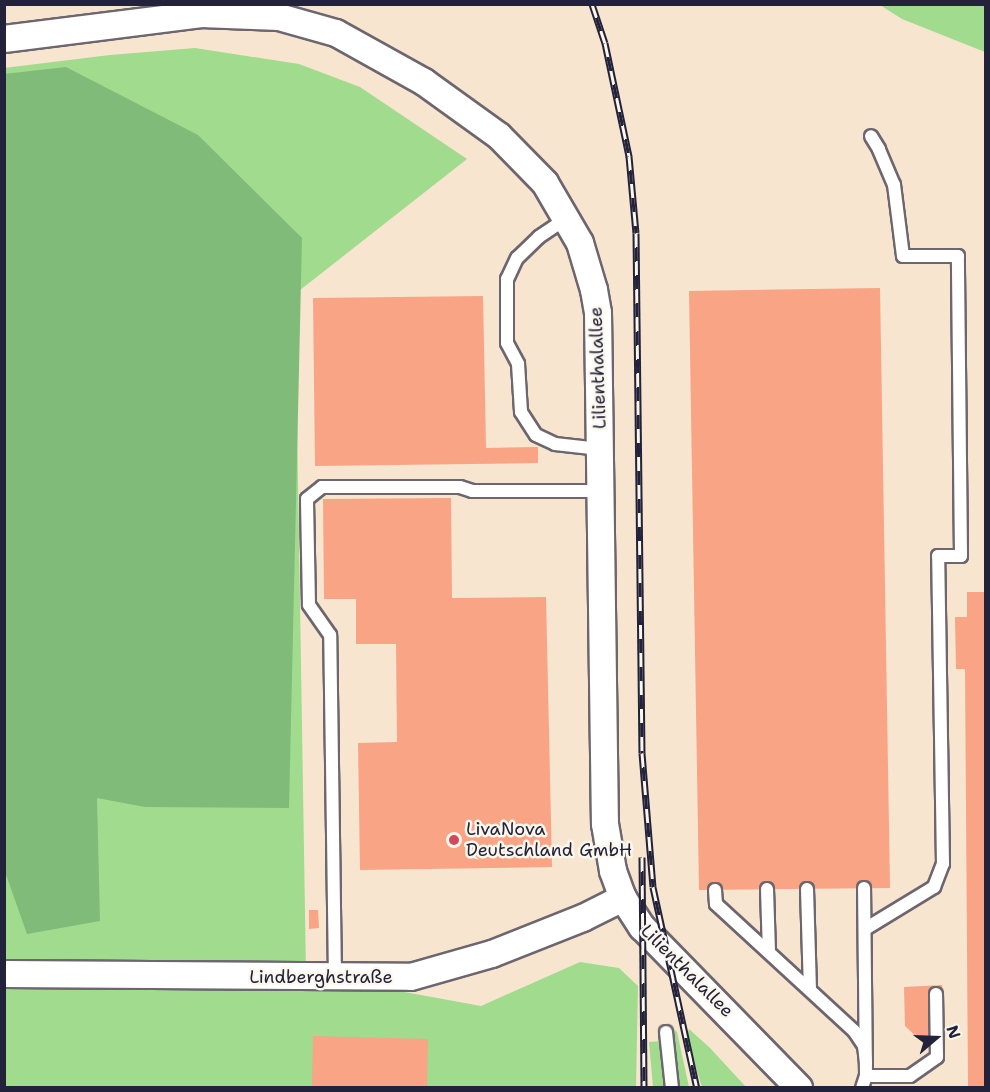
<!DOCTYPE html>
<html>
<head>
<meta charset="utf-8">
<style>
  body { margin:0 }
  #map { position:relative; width:990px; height:1092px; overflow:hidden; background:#f7e5cf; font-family:"Shantell Sans",sans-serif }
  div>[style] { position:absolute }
  .green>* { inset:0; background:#a1db8e }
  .forest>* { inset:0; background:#80bb79 }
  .building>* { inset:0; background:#f8a485 }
  .roads { filter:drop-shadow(2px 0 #6d666f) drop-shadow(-2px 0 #6d666f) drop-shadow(0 2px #6d666f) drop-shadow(0 -2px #6d666f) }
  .service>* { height:12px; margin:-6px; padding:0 6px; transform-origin:6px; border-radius:6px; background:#fff }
  .minor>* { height:26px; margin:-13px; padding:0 13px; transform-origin:13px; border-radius:13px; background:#fff }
  .rail>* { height:7px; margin-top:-3.5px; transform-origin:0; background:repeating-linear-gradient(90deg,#fbf7ec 0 14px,#22223b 0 28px); box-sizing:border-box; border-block:2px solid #22223b }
  .dots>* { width:16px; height:16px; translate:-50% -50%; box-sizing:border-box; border:3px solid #fbf7ec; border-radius:50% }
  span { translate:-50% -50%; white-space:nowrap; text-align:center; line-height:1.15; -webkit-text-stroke:5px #fbf7ec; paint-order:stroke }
  .street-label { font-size:18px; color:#22223b }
  .poi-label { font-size:18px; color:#22223b }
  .left { translate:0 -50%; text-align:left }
  .frame { position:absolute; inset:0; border:6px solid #22223b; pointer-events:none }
  .north { position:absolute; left:906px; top:1008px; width:60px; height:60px; -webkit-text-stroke:4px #fbf7ec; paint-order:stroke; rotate:71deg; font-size:16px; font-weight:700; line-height:24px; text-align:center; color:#22223b }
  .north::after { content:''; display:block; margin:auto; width:21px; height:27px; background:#22223b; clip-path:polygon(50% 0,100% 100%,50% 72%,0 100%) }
</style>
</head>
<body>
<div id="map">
  <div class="green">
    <i style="clip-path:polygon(880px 5px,985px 5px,985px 52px,902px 19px)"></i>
    <i style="clip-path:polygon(195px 48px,299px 64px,360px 87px,467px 159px,295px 294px,306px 974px,481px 1006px,580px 962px,619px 968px,638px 986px,636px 1087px,5px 1087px,4px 68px,110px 55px)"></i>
    <i style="clip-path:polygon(668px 1023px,677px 1032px,689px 1087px,676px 1087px)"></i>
    <i style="clip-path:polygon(689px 1029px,710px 1048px,746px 1087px,702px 1087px,686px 1037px)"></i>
    <i style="clip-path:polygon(662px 1041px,668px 1087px,653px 1087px,649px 1042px)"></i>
  </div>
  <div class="forest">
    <i style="clip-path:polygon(66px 67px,198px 135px,302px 238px,289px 808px,145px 807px,97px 798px,100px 921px,27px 934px,4px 869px,4px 74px)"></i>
  </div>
  <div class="building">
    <i style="clip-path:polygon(880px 288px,890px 888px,699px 890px,689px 291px)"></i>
    <i style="clip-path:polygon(483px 296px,486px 448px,538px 447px,538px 463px,315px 466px,313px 298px)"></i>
    <i style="clip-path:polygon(451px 498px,452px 598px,546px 597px,552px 867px,360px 870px,358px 743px,397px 742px,396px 644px,356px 644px,356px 599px,324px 599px,323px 499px)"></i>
    <i style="clip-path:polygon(967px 592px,986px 592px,986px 1088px,968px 1088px,965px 669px,956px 669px,955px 617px,967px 617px)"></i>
    <i style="clip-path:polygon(309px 910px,318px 910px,319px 928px,309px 929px)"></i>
    <i style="clip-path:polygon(942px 985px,943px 1024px,923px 1043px,905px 1026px,904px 987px)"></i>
    <i style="clip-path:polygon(313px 1036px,428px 1039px,427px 1088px,312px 1088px)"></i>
  </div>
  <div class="roads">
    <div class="service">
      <i style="left:567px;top:218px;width:34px;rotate:146deg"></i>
      <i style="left:539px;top:237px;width:30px;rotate:136deg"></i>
      <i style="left:517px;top:258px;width:23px;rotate:115deg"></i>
      <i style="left:507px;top:279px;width:64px;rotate:90deg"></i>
      <i style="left:507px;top:343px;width:24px;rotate:62deg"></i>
      <i style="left:518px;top:364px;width:48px;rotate:86.4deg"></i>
      <i style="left:521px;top:412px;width:27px;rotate:57deg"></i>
      <i style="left:536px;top:435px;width:21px;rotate:25deg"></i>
      <i style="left:555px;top:444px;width:45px;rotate:6.3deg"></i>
      <i style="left:767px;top:889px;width:63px;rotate:88.2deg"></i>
      <i style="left:807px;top:889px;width:101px;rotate:88.3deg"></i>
      <i style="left:715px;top:890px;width:14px;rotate:86deg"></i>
      <i style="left:716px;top:904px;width:188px;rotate:42.6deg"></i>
      <i style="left:854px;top:1031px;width:18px;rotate:56deg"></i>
      <i style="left:864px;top:1046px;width:17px;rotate:83deg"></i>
      <i style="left:865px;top:929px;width:81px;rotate:-31.3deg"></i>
      <i style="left:934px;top:887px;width:25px;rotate:-69deg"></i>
      <i style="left:943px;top:864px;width:308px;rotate:-90.9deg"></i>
      <i style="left:938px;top:556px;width:23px"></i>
      <i style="left:961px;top:556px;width:300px;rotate:-90.6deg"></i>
      <i style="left:958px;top:256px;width:55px;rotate:180deg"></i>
      <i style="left:903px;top:256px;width:72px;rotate:-97.2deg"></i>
      <i style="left:894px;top:185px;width:39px;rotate:-113deg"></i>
      <i style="left:879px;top:149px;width:15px;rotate:-122deg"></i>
      <i style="left:335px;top:978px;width:343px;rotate:-90.8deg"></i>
      <i style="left:330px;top:635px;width:37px;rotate:-125deg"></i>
      <i style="left:309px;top:605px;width:106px;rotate:-91.1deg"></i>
      <i style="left:307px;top:499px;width:19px;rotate:-39deg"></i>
      <i style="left:322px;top:487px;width:138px"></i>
      <i style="left:460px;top:487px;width:13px;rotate:18deg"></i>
      <i style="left:472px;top:491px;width:129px"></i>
      <i style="left:666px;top:1032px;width:56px;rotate:83.9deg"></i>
      <i style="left:866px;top:1076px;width:44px"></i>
      <i style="left:910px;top:1076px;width:33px;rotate:-35deg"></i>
      <i style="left:937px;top:1057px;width:63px;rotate:-90.9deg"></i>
      <i style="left:862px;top:1088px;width:13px;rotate:-72deg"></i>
      <i style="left:866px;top:1076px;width:188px;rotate:-90.6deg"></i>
    </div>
    <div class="minor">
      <i style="left:4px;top:39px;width:199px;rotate:-7.2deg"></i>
      <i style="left:201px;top:14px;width:78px;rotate:2.2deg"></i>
      <i style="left:279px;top:17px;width:59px;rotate:15.7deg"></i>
      <i style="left:336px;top:33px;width:101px;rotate:29.1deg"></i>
      <i style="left:424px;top:82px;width:92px;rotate:35.8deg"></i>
      <i style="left:499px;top:136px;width:66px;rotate:45.6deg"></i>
      <i style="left:545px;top:183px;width:69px;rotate:59.7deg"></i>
      <i style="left:580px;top:243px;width:49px;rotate:73.4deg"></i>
      <i style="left:594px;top:290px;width:23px;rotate:80deg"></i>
      <i style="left:598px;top:313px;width:511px;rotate:89.22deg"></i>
      <i style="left:605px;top:824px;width:48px;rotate:80.3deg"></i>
      <i style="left:613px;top:871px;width:29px;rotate:70deg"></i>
      <i style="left:623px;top:898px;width:35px;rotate:57deg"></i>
      <i style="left:642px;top:927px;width:225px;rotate:45.7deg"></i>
      <i style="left:4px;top:974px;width:407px;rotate:0.4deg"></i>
      <i style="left:411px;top:977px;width:84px;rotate:-15.9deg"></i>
      <i style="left:492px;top:954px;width:98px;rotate:-21.6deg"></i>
      <i style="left:583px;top:918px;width:45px;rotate:-26.6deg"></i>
    </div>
  </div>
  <div class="rail">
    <i style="left:592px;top:4px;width:41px;rotate:71.6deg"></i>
    <i style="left:605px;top:43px;width:116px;rotate:78deg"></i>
    <i style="left:629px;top:156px;width:77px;rotate:84.8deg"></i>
    <i style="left:636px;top:233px;width:520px;rotate:89.34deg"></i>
    <i style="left:642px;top:753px;width:134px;rotate:85.3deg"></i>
    <i style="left:653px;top:887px;width:206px;rotate:77.7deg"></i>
    <i style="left:642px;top:857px;width:231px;rotate:89.5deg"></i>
  </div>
  <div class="dots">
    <i style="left:454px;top:840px;background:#d1495b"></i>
  </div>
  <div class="street-label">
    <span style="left:598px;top:368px;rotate:-92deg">Lilienthalallee</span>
    <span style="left:687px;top:971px;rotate:45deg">Lilienthalallee</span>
    <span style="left:321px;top:977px">Lindberghstraße</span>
  </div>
  <div class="poi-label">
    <span class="left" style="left:466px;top:840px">LivaNova<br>Deutschland GmbH</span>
  </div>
  <div class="frame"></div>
  <div class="north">N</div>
</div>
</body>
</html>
